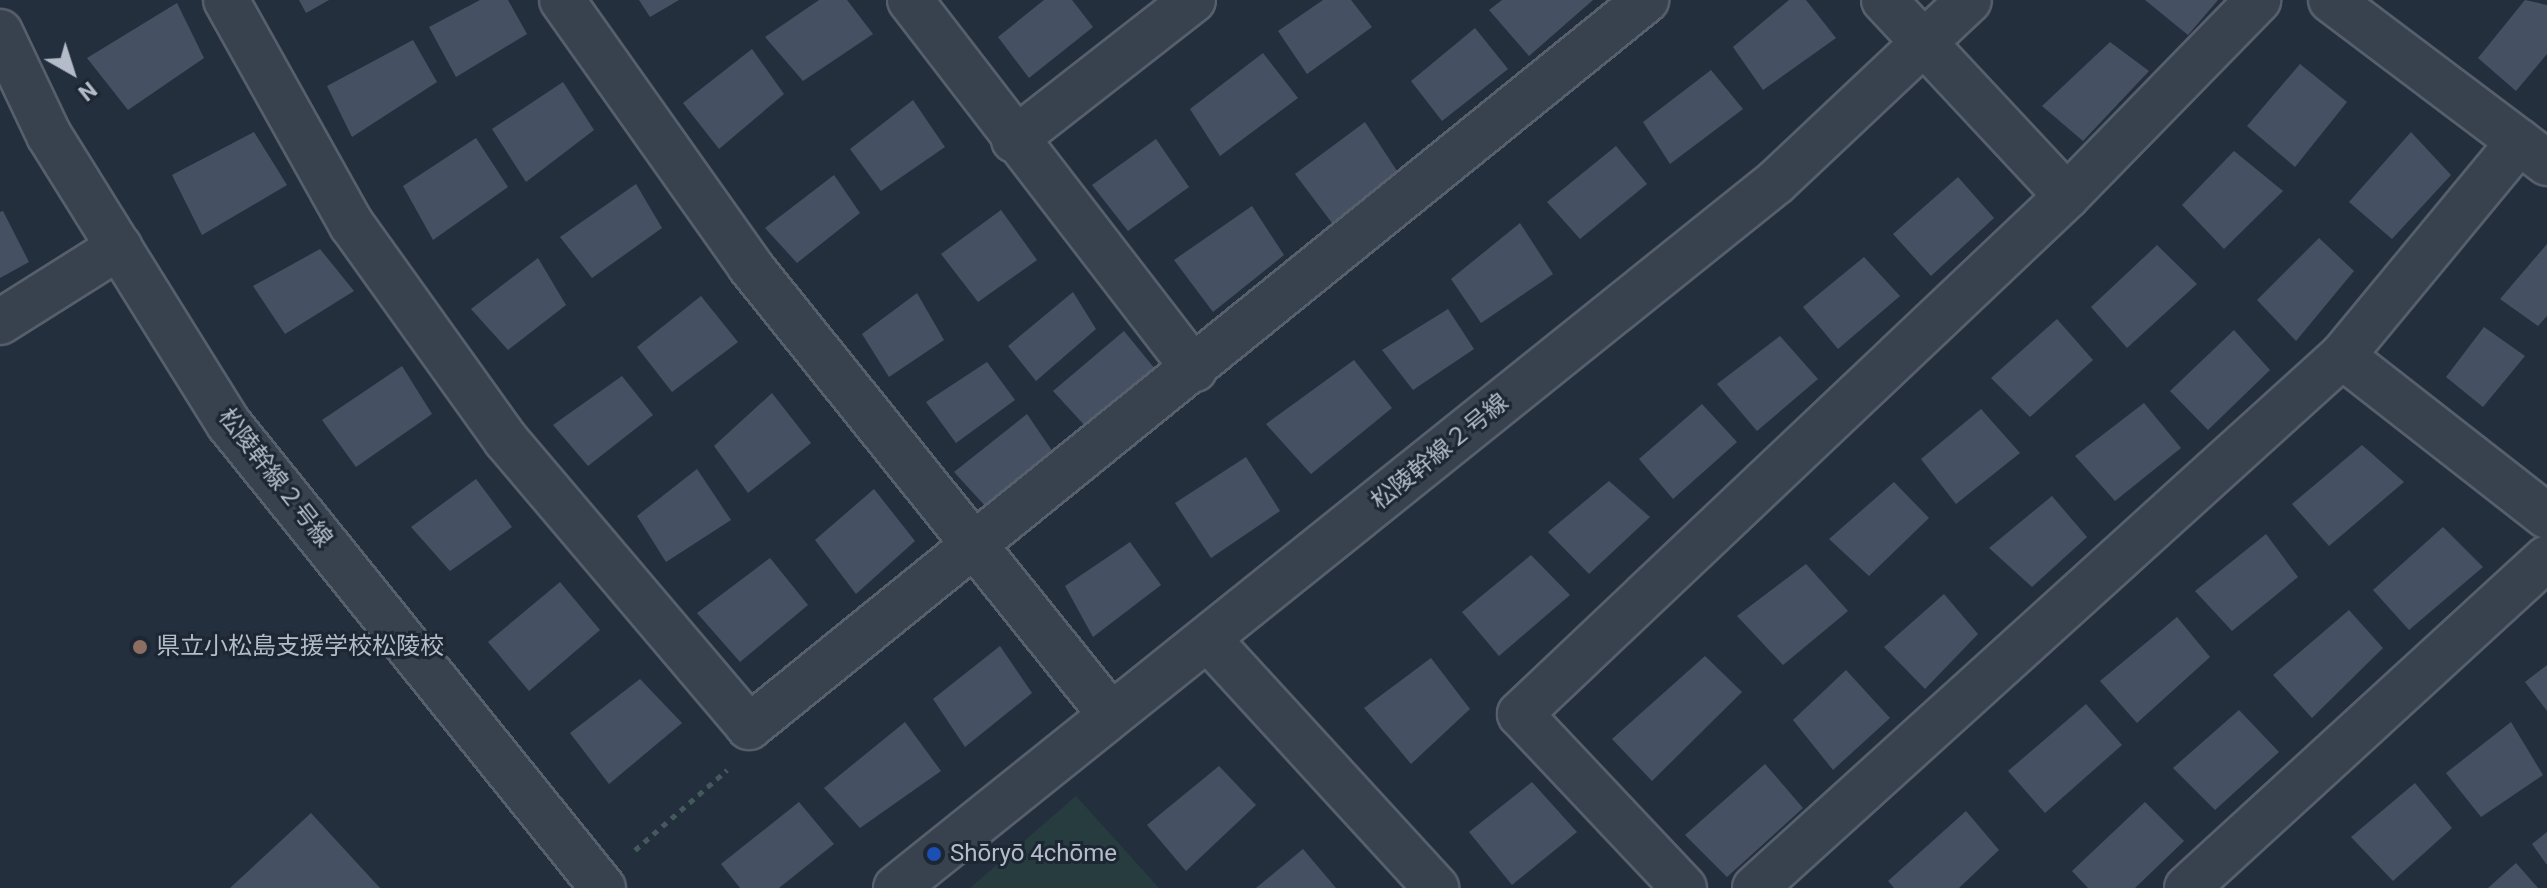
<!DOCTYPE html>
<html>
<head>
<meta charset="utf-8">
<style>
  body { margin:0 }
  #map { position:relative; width:2547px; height:888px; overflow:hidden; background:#242f3e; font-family:Roboto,"Noto Sans JP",sans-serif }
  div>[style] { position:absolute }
  .green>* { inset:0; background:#263c3f }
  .building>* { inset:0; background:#455162 }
  .path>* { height:5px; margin-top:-2.5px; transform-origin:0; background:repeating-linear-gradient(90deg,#44595c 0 6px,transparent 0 12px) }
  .roads { filter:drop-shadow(2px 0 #565f6c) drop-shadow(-2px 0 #565f6c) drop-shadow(0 2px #565f6c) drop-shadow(0 -2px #565f6c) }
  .minor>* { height:44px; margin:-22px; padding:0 22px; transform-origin:22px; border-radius:22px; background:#38414e }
  .tertiary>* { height:44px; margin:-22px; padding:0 22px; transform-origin:22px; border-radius:22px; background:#38414e }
  .dots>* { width:22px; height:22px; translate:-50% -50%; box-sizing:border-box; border:4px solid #1d2633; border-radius:50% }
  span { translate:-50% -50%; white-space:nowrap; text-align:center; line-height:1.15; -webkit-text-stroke:6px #1d2633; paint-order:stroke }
  .street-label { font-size:24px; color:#b4bcc9 }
  .poi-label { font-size:24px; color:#b4bcc9 }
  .left { translate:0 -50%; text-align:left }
  .north { position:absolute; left:32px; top:32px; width:80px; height:80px; -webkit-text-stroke:6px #1d2633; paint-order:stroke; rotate:141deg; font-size:22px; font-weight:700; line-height:32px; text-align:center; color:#b4bcc9 }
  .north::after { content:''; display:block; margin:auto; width:28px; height:36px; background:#b4bcc9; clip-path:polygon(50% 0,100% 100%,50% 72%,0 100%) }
</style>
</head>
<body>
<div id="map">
  <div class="green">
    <i style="clip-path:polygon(1076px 796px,1159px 888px,970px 888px)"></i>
  </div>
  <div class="building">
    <i style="clip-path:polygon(299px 0,329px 0,306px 13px)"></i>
    <i style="clip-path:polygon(480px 0,508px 0,527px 34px,456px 77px,429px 27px)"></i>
    <i style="clip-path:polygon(639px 0,679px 0,650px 17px)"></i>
    <i style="clip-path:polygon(819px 0,847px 0,873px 34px,803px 81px,765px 37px)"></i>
    <i style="clip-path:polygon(1044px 0,1072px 0,1093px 27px,1029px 78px,998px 37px)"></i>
    <i style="clip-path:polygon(1323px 0,1351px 0,1372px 27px,1307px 74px,1278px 31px)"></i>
    <i style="clip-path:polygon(1502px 0,1593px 0,1529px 56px,1489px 10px)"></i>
    <i style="clip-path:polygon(1789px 0,1806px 0,1836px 38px,1763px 90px,1733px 47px)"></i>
    <i style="clip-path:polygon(2145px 0,2218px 0,2188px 35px)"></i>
    <i style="clip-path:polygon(2525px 0,2547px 5px,2547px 54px,2516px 91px,2478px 58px)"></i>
    <i style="clip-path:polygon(177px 3px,204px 58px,128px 110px,87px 58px)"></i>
    <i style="clip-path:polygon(1475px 28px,1508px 69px,1442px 121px,1411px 81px)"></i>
    <i style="clip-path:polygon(413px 40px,437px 82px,352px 137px,327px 86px)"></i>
    <i style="clip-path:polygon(2110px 42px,2149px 71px,2083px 141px,2042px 106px)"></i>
    <i style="clip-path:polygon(752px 49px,784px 94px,719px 149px,683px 103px)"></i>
    <i style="clip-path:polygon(1263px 53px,1298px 98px,1220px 156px,1190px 109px)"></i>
    <i style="clip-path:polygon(2300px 64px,2347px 102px,2295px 167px,2247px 126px)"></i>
    <i style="clip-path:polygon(1711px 70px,1743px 109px,1670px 164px,1643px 122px)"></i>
    <i style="clip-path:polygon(563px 82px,594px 130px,526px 182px,492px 129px)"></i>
    <i style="clip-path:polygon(913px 100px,945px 147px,881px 191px,850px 149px)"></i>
    <i style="clip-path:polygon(1365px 122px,1397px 171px,1332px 223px,1295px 174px)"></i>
    <i style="clip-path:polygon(254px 132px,287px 185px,202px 235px,172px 175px)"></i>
    <i style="clip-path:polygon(2411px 132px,2451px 175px,2392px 239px,2349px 202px)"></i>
    <i style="clip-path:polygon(476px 138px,508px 187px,433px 240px,403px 186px)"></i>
    <i style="clip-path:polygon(1156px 139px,1189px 187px,1128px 231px,1092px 185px)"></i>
    <i style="clip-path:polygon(1616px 146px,1647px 184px,1580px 239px,1547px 202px)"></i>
    <i style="clip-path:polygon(2234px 151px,2283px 191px,2224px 249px,2182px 205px)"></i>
    <i style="clip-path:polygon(834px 175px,860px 213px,797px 263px,765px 228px)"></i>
    <i style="clip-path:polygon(1958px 177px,1994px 218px,1931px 276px,1893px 234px)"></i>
    <i style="clip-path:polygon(636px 184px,662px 228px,592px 278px,560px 237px)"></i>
    <i style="clip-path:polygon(1252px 206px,1284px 255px,1213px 312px,1174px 260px)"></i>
    <i style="clip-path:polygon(1001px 210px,1037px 260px,978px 302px,941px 254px)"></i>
    <i style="clip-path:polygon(3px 211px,29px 262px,0 278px,0 212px)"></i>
    <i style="clip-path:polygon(1520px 223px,1553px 274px,1481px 323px,1451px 279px)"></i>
    <i style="clip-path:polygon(2319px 238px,2354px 271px,2296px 341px,2257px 300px)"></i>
    <i style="clip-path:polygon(2547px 244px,2547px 316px,2538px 326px,2500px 299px)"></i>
    <i style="clip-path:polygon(2157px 245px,2197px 284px,2127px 348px,2091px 307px)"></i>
    <i style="clip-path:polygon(320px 249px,354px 291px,285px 334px,253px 286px)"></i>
    <i style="clip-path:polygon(1864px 257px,1900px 296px,1838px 349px,1803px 307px)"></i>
    <i style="clip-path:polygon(538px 258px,566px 305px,508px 350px,471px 309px)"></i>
    <i style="clip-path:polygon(1073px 292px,1096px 329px,1036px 381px,1008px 346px)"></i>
    <i style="clip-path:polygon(917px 293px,944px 340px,889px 377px,862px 334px)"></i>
    <i style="clip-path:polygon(701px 296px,738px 342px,672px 392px,637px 347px)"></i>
    <i style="clip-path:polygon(1448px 309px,1474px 349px,1413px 390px,1382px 350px)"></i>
    <i style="clip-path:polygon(2057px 319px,2093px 360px,2030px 417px,1991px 378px)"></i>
    <i style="clip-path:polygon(2484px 327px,2525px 356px,2483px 407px,2446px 377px)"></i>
    <i style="clip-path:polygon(2234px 330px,2270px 370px,2208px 430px,2170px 391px)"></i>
    <i style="clip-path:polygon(1124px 331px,1155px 369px,1087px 428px,1053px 391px)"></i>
    <i style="clip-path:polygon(1780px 336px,1818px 379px,1757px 431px,1717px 384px)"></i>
    <i style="clip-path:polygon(1354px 360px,1392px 408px,1311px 474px,1266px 424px)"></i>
    <i style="clip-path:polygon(987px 362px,1015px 400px,956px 443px,926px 402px)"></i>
    <i style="clip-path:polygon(402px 366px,432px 414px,356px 467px,322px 420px)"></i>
    <i style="clip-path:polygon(622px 376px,653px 415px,588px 466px,553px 425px)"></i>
    <i style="clip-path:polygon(772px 393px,811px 443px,748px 493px,714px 446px)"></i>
    <i style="clip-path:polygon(2144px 403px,2181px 448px,2115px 501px,2075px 456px)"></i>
    <i style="clip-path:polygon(1702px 404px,1737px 442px,1673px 499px,1639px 459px)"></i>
    <i style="clip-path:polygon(1981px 409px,2020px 453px,1956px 504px,1921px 459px)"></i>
    <i style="clip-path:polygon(1027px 414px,1055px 455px,987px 508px,954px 472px)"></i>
    <i style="clip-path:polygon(2362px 445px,2404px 482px,2329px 546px,2292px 504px)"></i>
    <i style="clip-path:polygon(1246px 457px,1280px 511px,1211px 558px,1175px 503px)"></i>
    <i style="clip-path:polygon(697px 469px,731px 520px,666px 562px,637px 516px)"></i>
    <i style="clip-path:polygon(476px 479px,512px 527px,450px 571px,411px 527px)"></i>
    <i style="clip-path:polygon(1609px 481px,1650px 517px,1589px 574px,1548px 532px)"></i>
    <i style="clip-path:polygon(1894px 482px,1929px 518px,1869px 576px,1829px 539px)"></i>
    <i style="clip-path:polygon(874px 489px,915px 541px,856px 594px,815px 540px)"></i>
    <i style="clip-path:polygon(2052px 496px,2087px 537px,2032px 587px,1989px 548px)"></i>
    <i style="clip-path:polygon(2443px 527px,2483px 567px,2409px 630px,2373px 590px)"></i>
    <i style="clip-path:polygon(2266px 534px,2298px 577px,2232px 631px,2195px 591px)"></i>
    <i style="clip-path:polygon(1130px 542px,1161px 585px,1093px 637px,1065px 586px)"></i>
    <i style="clip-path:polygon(1531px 555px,1570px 595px,1499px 656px,1462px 612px)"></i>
    <i style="clip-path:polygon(770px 558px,808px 605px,740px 662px,697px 613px)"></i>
    <i style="clip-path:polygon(1806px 564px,1848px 611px,1783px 665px,1737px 616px)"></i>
    <i style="clip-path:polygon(560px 582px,600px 630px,529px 691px,488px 642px)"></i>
    <i style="clip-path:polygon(1944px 594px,1978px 634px,1925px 689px,1884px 647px)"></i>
    <i style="clip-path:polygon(2349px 610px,2383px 648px,2312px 718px,2273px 675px)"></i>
    <i style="clip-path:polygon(2177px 617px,2210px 657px,2137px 723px,2100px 681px)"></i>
    <i style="clip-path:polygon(1000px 646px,1032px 693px,965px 747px,933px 699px)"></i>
    <i style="clip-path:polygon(1705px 656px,1742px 692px,1652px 781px,1612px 739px)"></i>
    <i style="clip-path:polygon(1431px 658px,1470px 709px,1411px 764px,1364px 708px)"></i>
    <i style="clip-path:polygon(2547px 665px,2547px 711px,2525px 682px)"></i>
    <i style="clip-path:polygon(1846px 670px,1890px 718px,1833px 770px,1793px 720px)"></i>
    <i style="clip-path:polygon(640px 679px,682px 723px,609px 784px,570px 733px)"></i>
    <i style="clip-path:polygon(2086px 704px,2122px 745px,2045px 813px,2008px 771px)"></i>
    <i style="clip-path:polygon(2239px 710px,2279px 752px,2215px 810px,2173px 768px)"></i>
    <i style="clip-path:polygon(905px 722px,941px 771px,860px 828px,824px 788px)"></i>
    <i style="clip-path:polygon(2511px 722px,2543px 775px,2481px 817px,2446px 773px)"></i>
    <i style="clip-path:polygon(1765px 764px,1803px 808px,1727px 877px,1685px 835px)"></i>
    <i style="clip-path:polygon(1219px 766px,1256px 805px,1186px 871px,1147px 825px)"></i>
    <i style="clip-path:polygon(1532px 782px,1577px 832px,1512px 885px,1469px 832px)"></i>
    <i style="clip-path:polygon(2415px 783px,2452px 828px,2393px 881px,2351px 837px)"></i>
    <i style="clip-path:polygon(799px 802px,834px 844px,779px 888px,740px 888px,721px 864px)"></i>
    <i style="clip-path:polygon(2145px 802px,2184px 841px,2135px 888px,2088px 888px,2072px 871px)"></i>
    <i style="clip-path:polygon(1966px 811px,1999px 850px,1959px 888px,1894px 888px,1888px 881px)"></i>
    <i style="clip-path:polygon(311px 813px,380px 888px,230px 888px)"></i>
    <i style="clip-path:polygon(2547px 832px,2547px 865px,2532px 844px)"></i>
    <i style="clip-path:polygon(1303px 849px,1336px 888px,1256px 888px)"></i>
    <i style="clip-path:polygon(2516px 863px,2538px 888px,2488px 888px)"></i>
  </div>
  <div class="path">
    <i style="left:635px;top:850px;width:122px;rotate:-41deg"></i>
  </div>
  <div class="roads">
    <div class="minor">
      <i style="left:226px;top:0;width:258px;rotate:60.8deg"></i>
      <i style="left:352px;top:225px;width:264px;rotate:54.4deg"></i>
      <i style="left:506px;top:440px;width:376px;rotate:49.7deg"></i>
      <i style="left:749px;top:727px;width:1155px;rotate:-39.02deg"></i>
      <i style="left:562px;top:0;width:326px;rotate:54.7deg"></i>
      <i style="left:750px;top:266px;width:576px;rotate:51.2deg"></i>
      <i style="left:910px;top:0;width:466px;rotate:52.4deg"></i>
      <i style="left:1884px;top:0;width:268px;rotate:47deg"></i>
      <i style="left:2067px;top:196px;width:274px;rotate:-45.7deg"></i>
      <i style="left:2331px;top:0;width:271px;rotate:37deg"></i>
      <i style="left:1014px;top:140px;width:227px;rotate:-38deg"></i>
      <i style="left:0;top:322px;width:141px;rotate:-32.2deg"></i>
      <i style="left:2342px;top:356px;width:260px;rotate:38deg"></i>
      <i style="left:1208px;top:639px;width:338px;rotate:47.5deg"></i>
      <i style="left:1684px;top:888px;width:239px;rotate:-133.3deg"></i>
      <i style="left:1520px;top:714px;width:753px;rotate:-43.44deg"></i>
      <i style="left:1755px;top:888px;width:792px;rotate:-42.19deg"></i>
      <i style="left:2342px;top:356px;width:278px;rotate:-50.4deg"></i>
      <i style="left:2187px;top:888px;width:488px;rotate:-42.5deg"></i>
    </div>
    <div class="tertiary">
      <i style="left:0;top:32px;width:114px;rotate:64.6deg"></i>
      <i style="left:49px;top:135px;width:340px;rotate:58.1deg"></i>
      <i style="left:229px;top:424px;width:596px;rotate:51.13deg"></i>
      <i style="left:896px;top:888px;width:1128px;rotate:-38.74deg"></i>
      <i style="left:1776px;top:182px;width:265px;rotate:-43.3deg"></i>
    </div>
  </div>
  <div class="dots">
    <i style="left:140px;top:647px;background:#8d6e63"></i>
    <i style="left:934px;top:854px;background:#1a4fb4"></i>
  </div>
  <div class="street-label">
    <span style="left:1440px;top:452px;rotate:-39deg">松陵幹線２号線</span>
    <span style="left:275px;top:478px;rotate:52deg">松陵幹線２号線</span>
  </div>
  <div class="poi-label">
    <span class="left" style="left:156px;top:647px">県立小松島支援学校松陵校</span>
    <span class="left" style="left:950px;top:854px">Shōryō 4chōme</span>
  </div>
  <div class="north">N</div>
</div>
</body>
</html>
